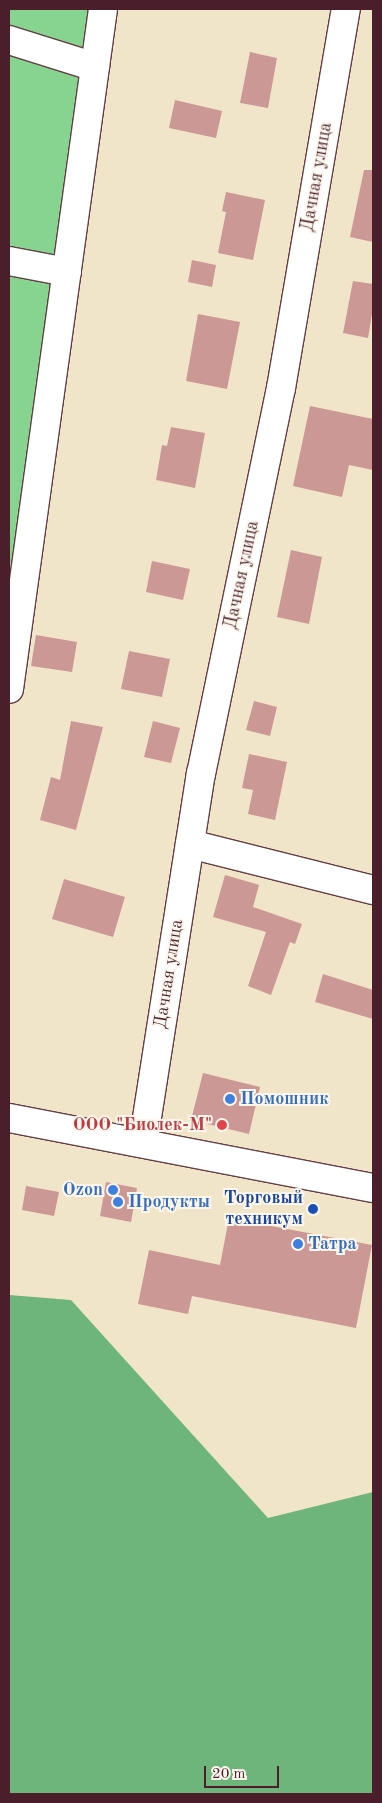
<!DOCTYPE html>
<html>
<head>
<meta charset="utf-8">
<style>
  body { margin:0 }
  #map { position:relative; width:382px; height:1803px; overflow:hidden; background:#f1e5c9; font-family:"Old Standard TT",serif }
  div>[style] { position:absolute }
  .green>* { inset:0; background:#87d390 }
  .forest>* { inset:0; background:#6db57a }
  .building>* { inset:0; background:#cb9896 }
  .roads { filter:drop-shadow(1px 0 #633d43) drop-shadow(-1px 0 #633d43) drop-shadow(0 1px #633d43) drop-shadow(0 -1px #633d43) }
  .minor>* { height:28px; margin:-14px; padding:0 14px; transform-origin:14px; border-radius:14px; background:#fff }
  .dots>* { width:14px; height:14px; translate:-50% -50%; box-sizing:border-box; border:2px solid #fbf7ec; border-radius:50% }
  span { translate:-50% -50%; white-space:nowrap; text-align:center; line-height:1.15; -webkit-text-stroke:4px #fbf7ec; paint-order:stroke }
  .street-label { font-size:18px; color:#4a1f2b }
  .shop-label { font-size:18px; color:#366cbe; font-weight:700 }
  .left { translate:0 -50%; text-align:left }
  .right { translate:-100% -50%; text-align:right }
  .health-label { font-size:18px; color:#be3a42; font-weight:700 }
  .transit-label { font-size:18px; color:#164399; font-weight:700 }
  .frame { position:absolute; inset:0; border:10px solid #4a1f2b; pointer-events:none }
  .scale { position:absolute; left:204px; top:1766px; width:75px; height:22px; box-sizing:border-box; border:2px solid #4a1f2b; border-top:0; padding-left:6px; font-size:15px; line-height:18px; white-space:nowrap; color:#4a1f2b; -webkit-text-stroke:4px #fbf7ec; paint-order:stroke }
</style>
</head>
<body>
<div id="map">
  <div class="green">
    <i style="clip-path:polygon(9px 9px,95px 9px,9px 577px)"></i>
  </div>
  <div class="forest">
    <i style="clip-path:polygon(9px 1295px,71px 1300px,268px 1518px,373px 1492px,373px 1794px,9px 1794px)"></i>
  </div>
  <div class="building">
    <i style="clip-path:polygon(250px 52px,277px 58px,268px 108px,240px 103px)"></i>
    <i style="clip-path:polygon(175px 100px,222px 111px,216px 138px,169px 128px)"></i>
    <i style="clip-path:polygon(364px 170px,373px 170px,373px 242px,350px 237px)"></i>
    <i style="clip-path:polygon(226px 192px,265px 200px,253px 260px,218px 253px,226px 212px,222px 211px)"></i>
    <i style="clip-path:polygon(192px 260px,216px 265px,212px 287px,188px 282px)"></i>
    <i style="clip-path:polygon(353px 281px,373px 284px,373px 308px,368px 338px,343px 333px)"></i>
    <i style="clip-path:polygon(198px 314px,240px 322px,227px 389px,186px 381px)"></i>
    <i style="clip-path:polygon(310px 406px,373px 419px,373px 470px,349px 465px,342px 497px,293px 486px)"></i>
    <i style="clip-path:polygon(171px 427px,205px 433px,195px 488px,156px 480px,162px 445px,167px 446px)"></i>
    <i style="clip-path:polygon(291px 550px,322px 557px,309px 624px,277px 617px)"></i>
    <i style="clip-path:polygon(152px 561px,190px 569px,183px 600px,146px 592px)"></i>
    <i style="clip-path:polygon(36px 635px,77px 642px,72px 672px,31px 666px)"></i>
    <i style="clip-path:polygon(129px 651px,170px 659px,162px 697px,121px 689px)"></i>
    <i style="clip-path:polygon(254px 701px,277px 707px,270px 736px,246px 730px)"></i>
    <i style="clip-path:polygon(71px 721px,103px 727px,76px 830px,40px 820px,51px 777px,60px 780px)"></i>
    <i style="clip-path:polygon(153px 721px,180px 728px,171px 763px,144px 757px)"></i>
    <i style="clip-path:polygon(249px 754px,287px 762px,275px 820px,248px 814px,253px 790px,242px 788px)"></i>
    <i style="clip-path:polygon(225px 875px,259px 885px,253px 907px,302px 924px,295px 944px,290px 942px,271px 995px,248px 986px,266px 932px,213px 917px)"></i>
    <i style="clip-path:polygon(64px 879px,125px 897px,113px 937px,52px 919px)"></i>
    <i style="clip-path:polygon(323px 974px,373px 990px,373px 1019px,315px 1002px)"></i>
    <i style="clip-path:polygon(203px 1073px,260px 1087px,249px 1134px,191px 1120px)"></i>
    <i style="clip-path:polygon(106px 1182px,137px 1188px,131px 1222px,100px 1216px)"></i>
    <i style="clip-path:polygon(26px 1186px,59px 1192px,54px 1216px,22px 1210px)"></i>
    <i style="clip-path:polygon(229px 1218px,372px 1245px,356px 1328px,192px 1296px,188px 1314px,138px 1304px,149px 1250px,220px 1265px)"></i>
  </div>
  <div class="roads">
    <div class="minor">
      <i style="left:9px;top:40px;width:90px;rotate:17.4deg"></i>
      <i style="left:9px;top:261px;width:59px;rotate:10.7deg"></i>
      <i style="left:9px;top:689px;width:686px;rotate:-82.13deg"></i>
      <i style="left:190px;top:844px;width:189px;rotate:14.1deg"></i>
      <i style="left:9px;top:1118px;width:371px;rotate:10.9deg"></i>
      <i style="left:143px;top:1143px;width:374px;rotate:-81.1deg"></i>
      <i style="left:201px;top:774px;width:394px;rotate:-78.3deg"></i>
      <i style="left:281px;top:388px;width:385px;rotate:-80.3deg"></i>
    </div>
  </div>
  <div class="dots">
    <i style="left:230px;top:1099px;background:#3f7fe0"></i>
    <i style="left:222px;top:1125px;background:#e0444e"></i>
    <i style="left:113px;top:1190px;background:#3f7fe0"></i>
    <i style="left:118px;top:1202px;background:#3f7fe0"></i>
    <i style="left:313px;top:1209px;background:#1a4fb4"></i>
    <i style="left:298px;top:1244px;background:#3f7fe0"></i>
  </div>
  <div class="street-label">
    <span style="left:317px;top:177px;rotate:-80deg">Дачная улица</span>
    <span style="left:242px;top:575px;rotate:-78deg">Дачная улица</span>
    <span style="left:169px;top:974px;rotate:-81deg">Дачная улица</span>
  </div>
  <div class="shop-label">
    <span class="left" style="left:240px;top:1099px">Помошник</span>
    <span class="right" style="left:103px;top:1190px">Ozon</span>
    <span class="left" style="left:128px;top:1202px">Продукты</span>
    <span class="left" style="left:308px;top:1244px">Татра</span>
  </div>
  <div class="health-label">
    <span class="right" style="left:212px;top:1125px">ООО "Биолек-М"</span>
  </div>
  <div class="transit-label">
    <span class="right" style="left:303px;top:1209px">Торговый<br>техникум</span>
  </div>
  <div class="frame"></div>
  <div class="scale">20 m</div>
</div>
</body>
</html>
